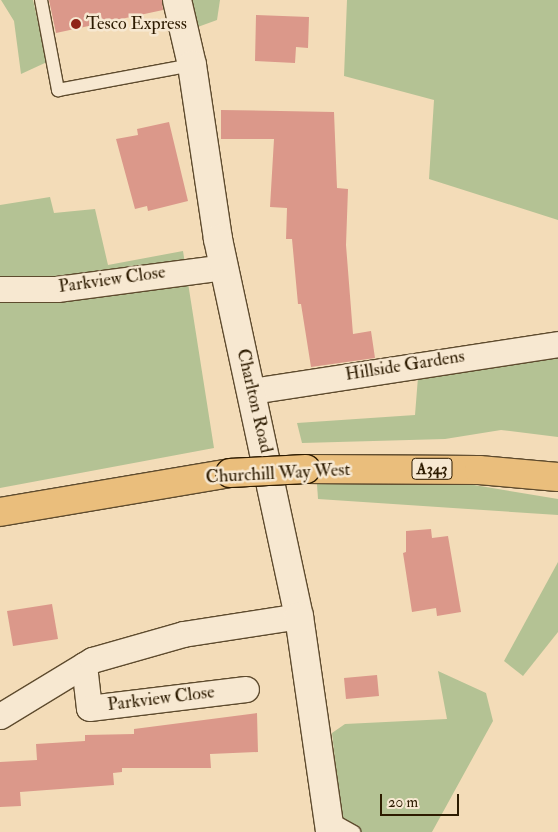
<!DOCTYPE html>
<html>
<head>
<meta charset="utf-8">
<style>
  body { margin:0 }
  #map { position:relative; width:558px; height:832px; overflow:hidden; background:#f3dcb8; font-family:"IM FELL Double Pica",serif }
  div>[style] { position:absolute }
  .green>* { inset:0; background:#b4c294 }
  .building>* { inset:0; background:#db988a }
  .roads { filter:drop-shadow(1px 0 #5e4b2e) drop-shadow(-1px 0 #5e4b2e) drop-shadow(0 1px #5e4b2e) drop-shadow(0 -1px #5e4b2e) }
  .service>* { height:12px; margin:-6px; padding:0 6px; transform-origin:6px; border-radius:6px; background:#f7e8d1 }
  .minor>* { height:25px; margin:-12.5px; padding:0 12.5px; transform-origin:12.5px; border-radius:12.5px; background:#f7e8d1 }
  .tertiary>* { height:28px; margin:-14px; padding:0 14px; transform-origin:14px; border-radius:14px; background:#f7e8d1 }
  .primary>* { height:28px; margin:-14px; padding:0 14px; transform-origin:14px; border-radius:14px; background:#eabe7c }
  .bridges { filter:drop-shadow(1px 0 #2d1b00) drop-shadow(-1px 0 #2d1b00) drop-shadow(0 1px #2d1b00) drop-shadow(0 -1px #2d1b00) }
  .primary-bridge>* { height:28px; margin:-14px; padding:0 14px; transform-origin:14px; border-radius:14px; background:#eabe7c }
  .dots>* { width:14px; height:14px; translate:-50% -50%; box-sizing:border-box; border:2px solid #f7e8d1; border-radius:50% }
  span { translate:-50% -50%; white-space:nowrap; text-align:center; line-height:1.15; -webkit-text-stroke:5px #f7e8d1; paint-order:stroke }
  .shield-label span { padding:1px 4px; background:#f7e8d1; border:1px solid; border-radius:4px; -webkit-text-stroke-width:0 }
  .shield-label { font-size:16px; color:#2d1b00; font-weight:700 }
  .poi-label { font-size:18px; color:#2d1b00 }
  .left { translate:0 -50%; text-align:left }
  .street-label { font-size:18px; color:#2d1b00 }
  .scale { position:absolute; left:380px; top:794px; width:79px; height:22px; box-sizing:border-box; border:2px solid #2d1b00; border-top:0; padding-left:6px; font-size:15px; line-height:18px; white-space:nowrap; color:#2d1b00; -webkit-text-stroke:4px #f7e8d1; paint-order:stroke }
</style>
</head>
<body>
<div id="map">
  <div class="green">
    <i style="clip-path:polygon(1px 0,33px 0,47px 62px,21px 74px,14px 21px)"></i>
    <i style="clip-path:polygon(186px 0,220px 0,217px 20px,195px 28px)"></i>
    <i style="clip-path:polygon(347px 0,558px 0,558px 220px,429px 179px,434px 100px,344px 76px)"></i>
    <i style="clip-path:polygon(50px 197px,54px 213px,95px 209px,108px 265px,183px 251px,214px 448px,0 488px,0 205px)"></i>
    <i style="clip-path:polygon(558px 356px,558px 437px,501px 430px,445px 439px,302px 443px,297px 423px,415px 415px,418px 377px)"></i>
    <i style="clip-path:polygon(444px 480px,558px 499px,558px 515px,318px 499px,317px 484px)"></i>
    <i style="clip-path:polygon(558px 562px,558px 632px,523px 676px,504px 661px)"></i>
    <i style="clip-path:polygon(438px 671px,486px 693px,493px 721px,432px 832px,343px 832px,332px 733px,345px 724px,447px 719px)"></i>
  </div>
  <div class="building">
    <i style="clip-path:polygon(49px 0,162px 0,163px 10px,56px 33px)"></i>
    <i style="clip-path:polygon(256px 15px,309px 17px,308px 48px,296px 47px,295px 63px,255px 61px)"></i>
    <i style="clip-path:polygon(221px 110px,334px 112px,337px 188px,348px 189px,346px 245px,353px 334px,371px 331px,375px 358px,311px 367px,301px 304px,298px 304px,292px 239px,286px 239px,287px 208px,270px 207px,274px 139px,221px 139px)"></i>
    <i style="clip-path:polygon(169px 122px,188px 201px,148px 211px,147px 206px,135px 209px,116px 139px,138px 135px,137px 129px)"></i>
    <i style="clip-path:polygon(431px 529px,432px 538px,448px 536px,461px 612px,437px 616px,436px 608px,412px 612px,403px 553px,406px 552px,406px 531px)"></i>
    <i style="clip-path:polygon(52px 604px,58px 639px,13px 646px,7px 611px)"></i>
    <i style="clip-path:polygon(377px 675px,379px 696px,346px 699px,344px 678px)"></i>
    <i style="clip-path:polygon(257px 713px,258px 752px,210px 754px,211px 768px,122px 768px,122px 772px,113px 773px,114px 785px,20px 792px,21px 806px,0 807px,0 762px,37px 760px,36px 744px,85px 741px,85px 735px,134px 734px,134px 729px)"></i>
  </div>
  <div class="roads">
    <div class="service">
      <i style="left:41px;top:0;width:92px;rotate:79.3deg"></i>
      <i style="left:58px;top:90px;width:136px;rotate:-10.6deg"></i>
      <i style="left:329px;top:818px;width:29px;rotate:29deg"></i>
    </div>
    <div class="minor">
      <i style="left:0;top:289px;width:57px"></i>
      <i style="left:57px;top:289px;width:168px;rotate:-7.5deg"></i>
      <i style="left:252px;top:391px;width:310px;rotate:-8.7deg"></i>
      <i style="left:84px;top:665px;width:43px;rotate:83.4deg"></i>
      <i style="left:89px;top:708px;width:158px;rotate:-6.9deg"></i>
      <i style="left:0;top:716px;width:108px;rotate:-31.3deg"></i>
      <i style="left:92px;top:660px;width:95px;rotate:-15.9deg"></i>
      <i style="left:183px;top:634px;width:117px;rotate:-8.8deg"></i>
    </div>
    <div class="tertiary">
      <i style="left:177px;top:0;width:67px;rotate:77deg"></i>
      <i style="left:192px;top:65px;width:176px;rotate:81.5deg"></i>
      <i style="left:218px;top:239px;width:386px;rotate:77.9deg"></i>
      <i style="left:299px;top:616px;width:218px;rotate:81.8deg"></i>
    </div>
    <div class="primary">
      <i style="left:306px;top:469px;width:173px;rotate:0.3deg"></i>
      <i style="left:479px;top:470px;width:79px;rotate:5.1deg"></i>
      <i style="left:0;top:512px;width:233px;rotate:-9.6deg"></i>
    </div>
  </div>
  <div class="bridges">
    <div class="primary-bridge">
      <i style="left:230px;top:473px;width:76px;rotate:-3deg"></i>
    </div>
  </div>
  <div class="dots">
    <i style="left:76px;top:24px;background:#8f2418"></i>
  </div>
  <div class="shield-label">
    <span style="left:432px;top:469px">A343</span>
  </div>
  <div class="poi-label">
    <span class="left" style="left:86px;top:24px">Tesco Express</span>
  </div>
  <div class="street-label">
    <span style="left:112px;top:280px;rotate:-8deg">Parkview Close</span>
    <span style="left:405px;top:366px;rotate:-9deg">Hillside Gardens</span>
    <span style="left:254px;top:401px;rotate:77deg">Charlton Road</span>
    <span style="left:278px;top:474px;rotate:-3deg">Churchill Way West</span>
    <span style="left:161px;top:699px;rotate:-7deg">Parkview Close</span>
  </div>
  <div class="scale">20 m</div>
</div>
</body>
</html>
